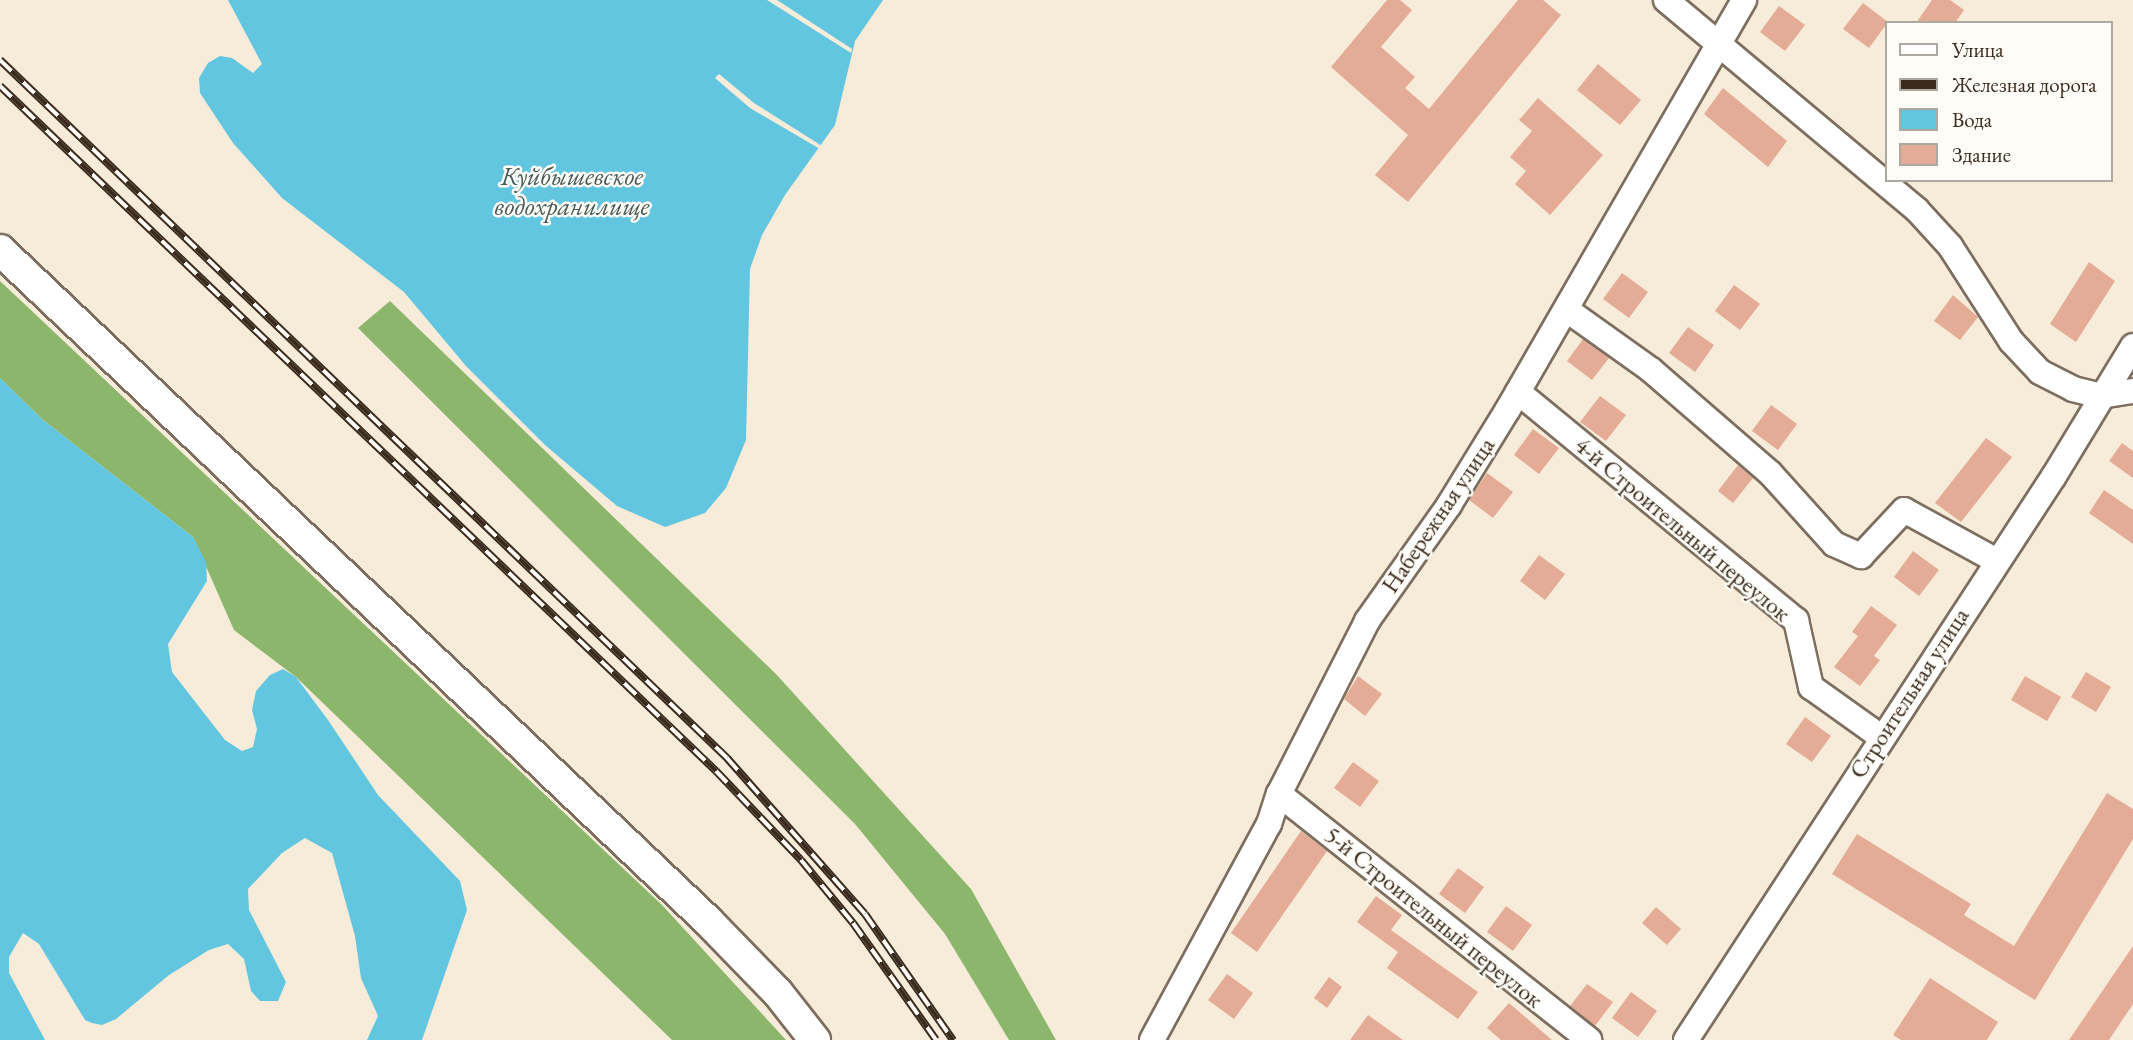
<!DOCTYPE html>
<html>
<head>
<meta charset="utf-8">
<style>
  body { margin:0 }
  #map { position:relative; width:2133px; height:1040px; overflow:hidden; background:#f7ecd9; font-family:"EB Garamond",serif }
  div>[style] { position:absolute }
  .forest>* { inset:0; background:#8bb66c }
  .water>* { inset:0; background:#62c6e0 }
  .pier>* { inset:0; background:#f7ecd9 }
  .building>* { inset:0; background:#e4ac96 }
  .roads { filter:drop-shadow(2px 0 #7d6e5f) drop-shadow(-2px 0 #7d6e5f) drop-shadow(0 2px #7d6e5f) drop-shadow(0 -2px #7d6e5f) }
  .minor>* { height:24px; margin:-12px; padding:0 12px; transform-origin:12px; border-radius:12px; background:#fff }
  .major>* { height:30px; margin:-15px; padding:0 15px; transform-origin:15px; border-radius:15px; background:#fff }
  .rail>* { height:8px; margin-top:-4px; transform-origin:0; background:repeating-linear-gradient(90deg,#fdfcf7 0 16px,#3b2a1e 0 32px); box-sizing:border-box; border-block:2px solid #3b2a1e }
  span { translate:-50% -50%; white-space:nowrap; text-align:center; line-height:1.15; -webkit-text-stroke:5px #fdfcf7; paint-order:stroke }
  .street-label { font-size:24px; color:#3b2a1e }
  .water-label { font-size:26px; color:#475958; font-style:italic }
  .legend { position:absolute; left:1885px; top:21px; width:228px; height:161px; box-sizing:border-box; background:#fdfcf7; border:2px solid #afa8a0; margin:0; padding:9px 12px; list-style:none; font-size:21px; color:#3b2a1e }
  .legend li { display:flex; align-items:center; gap:14px; height:35px }
  .legend b { width:35px; border:2px solid #afa8a0 }
</style>
</head>
<body>
<div id="map">
  <div class="forest">
    <i style="clip-path:polygon(0 281px,662px 905px,786px 1040px,672px 1040px,296px 677px,234px 630px,193px 537px,43px 420px,0 378px)"></i>
    <i style="clip-path:polygon(390px 301px,776px 674px,971px 889px,1056px 1040px,1009px 1040px,945px 934px,855px 824px,358px 328px)"></i>
  </div>
  <div class="water">
    <i style="clip-path:polygon(228px 0,883px 0,855px 41px,835px 125px,785px 195px,762px 235px,750px 269px,746px 440px,726px 488px,705px 513px,665px 527px,617px 506px,545px 445px,466px 366px,404px 292px,282px 198px,233px 143px,200px 93px,199px 78px,208px 63px,220px 56px,232px 58px,253px 73px,262px 64px)"></i>
    <i style="clip-path:polygon(0 378px,43px 420px,193px 537px,206px 562px,207px 581px,168px 644px,172px 672px,225px 740px,242px 751px,253px 747px,257px 729px,252px 710px,256px 691px,270px 675px,283px 669px,296px 677px,328px 720px,378px 795px,460px 881px,467px 910px,422px 1040px,367px 1040px,378px 1016px,361px 978px,355px 936px,332px 853px,305px 838px,282px 853px,248px 889px,249px 910px,286px 982px,278px 1001px,260px 1001px,251px 991px,244px 959px,228px 944px,209px 950px,169px 975px,116px 1019px,102px 1025px,92px 1023px,85px 1020px,39px 944px,23px 933px,9px 957px,9px 973px,45px 1040px,0 1040px)"></i>
  </div>
  <div class="pier">
    <i style="clip-path:polygon(767px 0,777px 0,852px 49px,851px 53px)"></i>
    <i style="clip-path:polygon(719px 74px,754px 103px,822px 146px,820px 149px,750px 108px,715px 78px)"></i>
  </div>
  <div class="building">
    <i style="clip-path:polygon(1387px 0,1400px 0,1412px 10px,1381px 47px,1415px 77px,1405px 88px,1429px 109px,1518px 0,1543px 0,1561px 15px,1408px 202px,1375px 175px,1408px 135px,1331px 67px)"></i>
    <i style="clip-path:polygon(1932px 0,1950px 0,1964px 10px,1955px 23px,1916px 23px)"></i>
    <i style="clip-path:polygon(1863px 3px,1888px 22px,1869px 48px,1843px 29px)"></i>
    <i style="clip-path:polygon(1779px 6px,1805px 25px,1785px 51px,1760px 32px)"></i>
    <i style="clip-path:polygon(1598px 64px,1641px 100px,1620px 125px,1577px 90px)"></i>
    <i style="clip-path:polygon(1723px 88px,1787px 141px,1768px 167px,1704px 114px)"></i>
    <i style="clip-path:polygon(1538px 98px,1603px 155px,1550px 215px,1515px 184px,1526px 171px,1510px 157px,1532px 131px,1519px 120px)"></i>
    <i style="clip-path:polygon(2089px 262px,2115px 281px,2076px 342px,2050px 324px)"></i>
    <i style="clip-path:polygon(1622px 273px,1648px 292px,1629px 318px,1603px 299px)"></i>
    <i style="clip-path:polygon(1734px 285px,1760px 304px,1740px 330px,1715px 311px)"></i>
    <i style="clip-path:polygon(1953px 295px,1978px 317px,1960px 340px,1934px 321px)"></i>
    <i style="clip-path:polygon(1688px 327px,1714px 345px,1695px 372px,1669px 353px)"></i>
    <i style="clip-path:polygon(1583px 339px,1609px 358px,1592px 380px,1567px 361px)"></i>
    <i style="clip-path:polygon(1600px 396px,1626px 415px,1606px 441px,1580px 422px)"></i>
    <i style="clip-path:polygon(1771px 405px,1797px 424px,1778px 450px,1752px 431px)"></i>
    <i style="clip-path:polygon(1533px 429px,1559px 448px,1539px 474px,1514px 455px)"></i>
    <i style="clip-path:polygon(1986px 438px,2012px 457px,1961px 522px,1935px 503px)"></i>
    <i style="clip-path:polygon(2122px 443px,2133px 451px,2133px 478px,2109px 461px)"></i>
    <i style="clip-path:polygon(1738px 465px,1753px 478px,1733px 503px,1718px 491px)"></i>
    <i style="clip-path:polygon(1487px 473px,1513px 492px,1493px 518px,1469px 500px)"></i>
    <i style="clip-path:polygon(2104px 490px,2133px 510px,2133px 544px,2089px 513px)"></i>
    <i style="clip-path:polygon(1913px 551px,1939px 570px,1919px 596px,1894px 577px)"></i>
    <i style="clip-path:polygon(1539px 555px,1565px 574px,1545px 600px,1520px 581px)"></i>
    <i style="clip-path:polygon(1871px 606px,1897px 625px,1874px 656px,1880px 660px,1860px 686px,1834px 667px,1858px 636px,1852px 632px)"></i>
    <i style="clip-path:polygon(2086px 672px,2111px 687px,2096px 712px,2071px 697px)"></i>
    <i style="clip-path:polygon(1358px 676px,1382px 694px,1365px 716px,1344px 699px)"></i>
    <i style="clip-path:polygon(2025px 676px,2061px 697px,2047px 721px,2011px 700px)"></i>
    <i style="clip-path:polygon(1805px 717px,1831px 736px,1812px 762px,1786px 744px)"></i>
    <i style="clip-path:polygon(1353px 762px,1379px 781px,1360px 807px,1334px 788px)"></i>
    <i style="clip-path:polygon(2107px 793px,2133px 809px,2133px 839px,2035px 1000px,1832px 874px,1857px 834px,1971px 904px,1964px 915px,2014px 946px)"></i>
    <i style="clip-path:polygon(1301px 831px,1327px 851px,1257px 952px,1231px 933px)"></i>
    <i style="clip-path:polygon(1458px 868px,1484px 887px,1465px 913px,1439px 894px)"></i>
    <i style="clip-path:polygon(1376px 896px,1402px 915px,1391px 930px,1478px 992px,1458px 1019px,1387px 968px,1398px 952px,1357px 922px)"></i>
    <i style="clip-path:polygon(1506px 906px,1532px 925px,1513px 951px,1487px 932px)"></i>
    <i style="clip-path:polygon(1656px 907px,1681px 929px,1667px 945px,1642px 923px)"></i>
    <i style="clip-path:polygon(2133px 946px,2133px 1004px,2109px 1040px,2069px 1040px)"></i>
    <i style="clip-path:polygon(1227px 974px,1253px 993px,1234px 1019px,1208px 1000px)"></i>
    <i style="clip-path:polygon(1329px 977px,1342px 987px,1327px 1008px,1314px 998px)"></i>
    <i style="clip-path:polygon(1930px 978px,1998px 1022px,1987px 1040px,1901px 1040px,1893px 1035px)"></i>
    <i style="clip-path:polygon(1587px 984px,1613px 1002px,1595px 1026px,1570px 1006px)"></i>
    <i style="clip-path:polygon(1631px 992px,1657px 1011px,1638px 1037px,1612px 1018px)"></i>
    <i style="clip-path:polygon(1509px 1003px,1552px 1040px,1501px 1040px,1487px 1028px)"></i>
    <i style="clip-path:polygon(1368px 1015px,1403px 1040px,1350px 1040px)"></i>
  </div>
  <div class="roads">
    <div class="minor">
      <i style="left:1666px;top:0;width:327px;rotate:39.9deg"></i>
      <i style="left:1917px;top:210px;width:49px;rotate:47.5deg"></i>
      <i style="left:1950px;top:246px;width:113px;rotate:57.3deg"></i>
      <i style="left:2011px;top:341px;width:42px;rotate:46.9deg"></i>
      <i style="left:2040px;top:372px;width:37px;rotate:27deg"></i>
      <i style="left:2073px;top:389px;width:29px;rotate:14deg"></i>
      <i style="left:2101px;top:396px;width:32px;rotate:-9deg"></i>
      <i style="left:1567px;top:310px;width:103px;rotate:35.5deg"></i>
      <i style="left:1651px;top:370px;width:157px;rotate:40.9deg"></i>
      <i style="left:1770px;top:473px;width:96px;rotate:48deg"></i>
      <i style="left:1834px;top:544px;width:30px;rotate:24deg"></i>
      <i style="left:1861px;top:556px;width:63px;rotate:-46.9deg"></i>
      <i style="left:1904px;top:510px;width:104px;rotate:28.8deg"></i>
      <i style="left:1518px;top:392px;width:360px;rotate:39.4deg"></i>
      <i style="left:1796px;top:620px;width:69px;rotate:77.4deg"></i>
      <i style="left:1811px;top:687px;width:86px;rotate:35.5deg"></i>
      <i style="left:1279px;top:794px;width:396px;rotate:38.4deg"></i>
      <i style="left:1152px;top:1040px;width:246px;rotate:-61.6deg"></i>
      <i style="left:1269px;top:824px;width:32px;rotate:-72deg"></i>
      <i style="left:1279px;top:794px;width:194px;rotate:-63deg"></i>
      <i style="left:1367px;top:621px;width:142px;rotate:-54.7deg"></i>
      <i style="left:1449px;top:505px;width:113px;rotate:-58.4deg"></i>
      <i style="left:1508px;top:409px;width:472px;rotate:-60deg"></i>
      <i style="left:1686px;top:1040px;width:673px;rotate:-56.88deg"></i>
      <i style="left:2054px;top:476px;width:152px;rotate:-58.7deg"></i>
    </div>
    <div class="major">
      <i style="left:0;top:250px;width:975px;rotate:43.46deg"></i>
      <i style="left:708px;top:921px;width:100px;rotate:45.8deg"></i>
      <i style="left:778px;top:993px;width:60px;rotate:51.8deg"></i>
    </div>
  </div>
  <div class="rail">
    <i style="left:0;top:60px;width:1008px;rotate:43.83deg"></i>
    <i style="left:727px;top:758px;width:208px;rotate:48.5deg"></i>
    <i style="left:865px;top:914px;width:154px;rotate:55.1deg"></i>
    <i style="left:0;top:86px;width:991px;rotate:43.73deg"></i>
    <i style="left:716px;top:771px;width:123px;rotate:46.3deg"></i>
    <i style="left:801px;top:860px;width:82px;rotate:50.5deg"></i>
    <i style="left:853px;top:923px;width:143px;rotate:54.6deg"></i>
  </div>
  <div class="street-label">
    <span style="left:1438px;top:515px;rotate:-56deg">Набережная улица</span>
    <span style="left:1683px;top:529px;rotate:40deg">4-й Строительный переулок</span>
    <span style="left:1909px;top:693px;rotate:-57deg">Строительная улица</span>
    <span style="left:1434px;top:917px;rotate:39deg">5-й Строительный переулок</span>
  </div>
  <div class="water-label">
    <span style="left:572px;top:192px">Куйбышевское<br>водохранилище</span>
  </div>
  <ul class="legend">
  <li><b style="height:9px;background:#fff"></b>Улица</li>
  <li><b style="height:9px;background:#3b2a1e"></b>Железная дорога</li>
  <li><b style="height:19px;background:#62c6e0"></b>Вода</li>
  <li><b style="height:19px;background:#e4ac96"></b>Здание</li>
  </ul>
</div>
</body>
</html>
